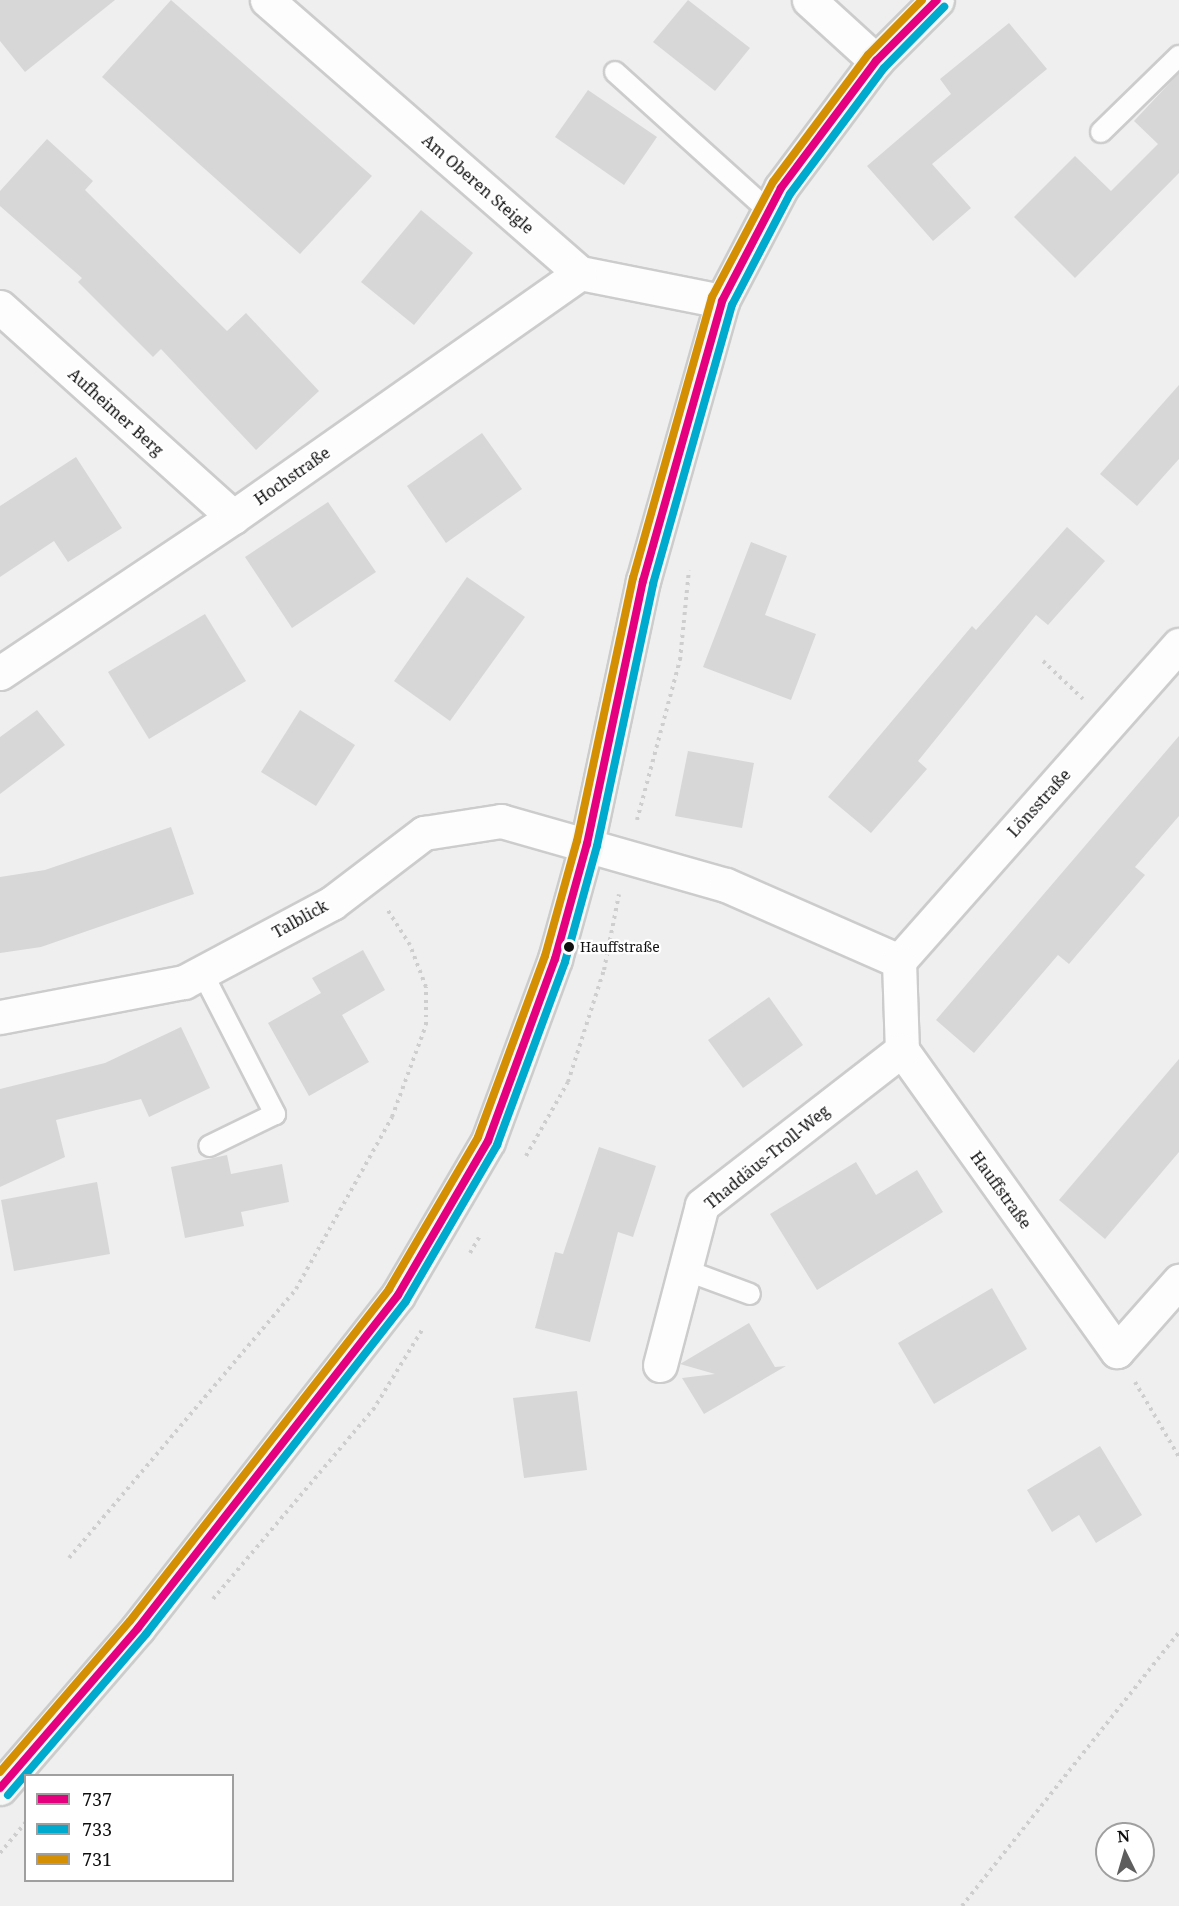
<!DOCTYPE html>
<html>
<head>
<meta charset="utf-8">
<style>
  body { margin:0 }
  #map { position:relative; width:1179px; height:1906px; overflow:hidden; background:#efefef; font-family:"Noto Serif",serif }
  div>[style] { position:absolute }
  .building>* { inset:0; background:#d7d7d7 }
  .path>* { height:4px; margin-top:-2px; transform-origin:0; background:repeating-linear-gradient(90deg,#cececf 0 3px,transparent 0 7.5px) }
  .roads { filter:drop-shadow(2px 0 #ccc) drop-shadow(-2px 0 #ccc) drop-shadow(0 2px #ccc) drop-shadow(0 -2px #ccc) }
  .lane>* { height:20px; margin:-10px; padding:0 10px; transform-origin:10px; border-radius:10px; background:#fdfdfd }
  .street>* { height:33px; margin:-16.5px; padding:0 16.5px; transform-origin:16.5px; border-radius:16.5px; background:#fdfdfd }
  .secondary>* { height:33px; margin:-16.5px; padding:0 16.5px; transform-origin:16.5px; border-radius:16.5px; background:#f5f8f6 }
  .bus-1>* { height:8px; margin:-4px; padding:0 4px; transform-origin:4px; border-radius:4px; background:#e5007d }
  .bus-2>* { height:8px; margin:-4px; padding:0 4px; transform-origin:4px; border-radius:4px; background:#00a9ce }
  .bus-3>* { height:8px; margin:-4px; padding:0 4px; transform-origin:4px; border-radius:4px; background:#d49002 }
  .dots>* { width:16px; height:16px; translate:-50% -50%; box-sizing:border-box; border:3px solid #fff; border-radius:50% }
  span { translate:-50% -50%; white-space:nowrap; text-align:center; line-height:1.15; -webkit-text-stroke:4.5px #fff; paint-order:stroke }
  .bus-label { font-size:14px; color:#101010 }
  .left { translate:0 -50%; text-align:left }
  .street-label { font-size:16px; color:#101010 }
  .legend { position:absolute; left:24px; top:1774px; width:210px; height:108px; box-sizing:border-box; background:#fff; border:2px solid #9f9f9f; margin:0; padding:8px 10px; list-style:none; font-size:18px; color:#101010 }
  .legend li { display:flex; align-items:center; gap:12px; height:30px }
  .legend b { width:30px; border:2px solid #9f9f9f }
  .north { position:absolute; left:1095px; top:1822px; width:60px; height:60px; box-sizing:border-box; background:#fff; border:2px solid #9f9f9f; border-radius:50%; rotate:355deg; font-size:16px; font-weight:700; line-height:24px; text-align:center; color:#101010 }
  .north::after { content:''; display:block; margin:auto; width:21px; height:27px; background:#5e5e5e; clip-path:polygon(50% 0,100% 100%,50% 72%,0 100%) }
</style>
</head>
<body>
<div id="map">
  <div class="building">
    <i style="clip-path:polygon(0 0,115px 0,25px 72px,0 41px)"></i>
    <i style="clip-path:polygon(171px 0,372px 176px,300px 254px,102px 77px)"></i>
    <i style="clip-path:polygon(688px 0,750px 48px,715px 91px,653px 42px)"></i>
    <i style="clip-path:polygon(1009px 23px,1047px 69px,932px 164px,971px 208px,933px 241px,867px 166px,951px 94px,940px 79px)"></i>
    <i style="clip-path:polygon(1179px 73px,1179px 173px,1075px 278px,1014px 217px,1075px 156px,1111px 191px,1158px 144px,1134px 121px)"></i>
    <i style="clip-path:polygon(588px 90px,657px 137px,624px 185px,555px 137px)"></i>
    <i style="clip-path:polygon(47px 139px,93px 181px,85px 190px,227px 331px,246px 313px,319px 391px,256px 450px,161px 349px,153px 357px,78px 282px,82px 278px,0 206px,0 191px)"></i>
    <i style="clip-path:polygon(421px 210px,473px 253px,414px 325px,361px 282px)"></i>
    <i style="clip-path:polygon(1179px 385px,1179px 459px,1137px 506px,1100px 474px)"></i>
    <i style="clip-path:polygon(482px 433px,522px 489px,446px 543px,407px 486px)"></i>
    <i style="clip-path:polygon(76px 457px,122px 528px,68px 562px,54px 541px,0 577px,0 506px)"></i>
    <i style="clip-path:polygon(328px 502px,376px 572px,292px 628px,245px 557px)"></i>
    <i style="clip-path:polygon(1067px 527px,1105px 561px,1048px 625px,1036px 615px,918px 761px,927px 769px,871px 833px,828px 797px,972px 626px,976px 630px)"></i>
    <i style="clip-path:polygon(751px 542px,787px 556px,765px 615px,816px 634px,791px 700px,703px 667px)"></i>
    <i style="clip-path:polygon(467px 577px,525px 617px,450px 721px,394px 681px)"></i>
    <i style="clip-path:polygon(205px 614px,246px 681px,149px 739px,108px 672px)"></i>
    <i style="clip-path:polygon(37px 710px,65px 745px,0 794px,0 737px)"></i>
    <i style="clip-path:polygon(300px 710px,355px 745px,316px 806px,261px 772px)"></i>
    <i style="clip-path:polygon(1179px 736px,1179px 816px,1135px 867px,1145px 875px,1069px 964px,1058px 955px,974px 1053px,936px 1020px)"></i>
    <i style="clip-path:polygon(688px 751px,754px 763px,742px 828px,675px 816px)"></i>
    <i style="clip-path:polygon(171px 827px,194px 894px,41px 947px,0 953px,0 877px,45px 870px)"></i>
    <i style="clip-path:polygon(363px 950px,385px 990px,342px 1015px,369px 1062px,309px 1096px,268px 1023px,321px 993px,312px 978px)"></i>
    <i style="clip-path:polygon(769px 997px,803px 1045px,743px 1088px,708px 1040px)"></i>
    <i style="clip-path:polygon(181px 1027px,210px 1088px,149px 1117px,141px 1099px,56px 1120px,65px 1157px,0 1187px,0 1089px,105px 1063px)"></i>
    <i style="clip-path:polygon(1179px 1059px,1179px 1152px,1105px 1239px,1059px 1200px)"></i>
    <i style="clip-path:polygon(599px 1147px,656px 1166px,633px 1237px,618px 1232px,590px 1342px,535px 1328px,555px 1252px,563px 1254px)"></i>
    <i style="clip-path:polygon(227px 1155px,231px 1174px,282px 1164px,289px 1202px,241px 1212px,244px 1226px,185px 1238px,171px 1167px)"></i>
    <i style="clip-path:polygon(856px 1162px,876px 1195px,917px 1170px,943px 1212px,817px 1290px,770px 1214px)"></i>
    <i style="clip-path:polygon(97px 1182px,110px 1254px,14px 1271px,1px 1200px)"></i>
    <i style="clip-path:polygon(992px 1288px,1027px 1349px,934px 1404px,898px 1343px)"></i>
    <i style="clip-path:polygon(749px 1323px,775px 1367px,786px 1366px,704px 1414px,682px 1378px,715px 1374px,680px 1364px)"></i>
    <i style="clip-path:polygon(577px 1391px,587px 1470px,524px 1478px,513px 1398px)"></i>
    <i style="clip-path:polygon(1100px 1446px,1142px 1515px,1096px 1543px,1079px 1515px,1052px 1532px,1027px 1490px)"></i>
  </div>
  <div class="path">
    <i style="left:1043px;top:661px;width:55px;rotate:43.5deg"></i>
    <i style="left:637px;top:820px;width:166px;rotate:-75deg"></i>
    <i style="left:680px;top:660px;width:90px;rotate:-84.3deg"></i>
    <i style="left:526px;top:1156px;width:85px;rotate:-60.4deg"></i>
    <i style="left:568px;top:1082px;width:118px;rotate:-72.2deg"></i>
    <i style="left:604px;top:970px;width:77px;rotate:-78.8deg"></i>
    <i style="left:470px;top:1253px;width:20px;rotate:-60deg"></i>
    <i style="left:1135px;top:1382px;width:87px;rotate:59.6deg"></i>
    <i style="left:69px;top:1558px;width:352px;rotate:-49.8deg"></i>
    <i style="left:296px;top:1289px;width:197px;rotate:-60.8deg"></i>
    <i style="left:392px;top:1117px;width:98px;rotate:-69.7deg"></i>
    <i style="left:426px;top:1025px;width:38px;rotate:-90deg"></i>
    <i style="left:426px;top:987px;width:45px;rotate:-110.9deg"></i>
    <i style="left:410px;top:945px;width:43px;rotate:-122.6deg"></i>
    <i style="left:213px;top:1599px;width:248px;rotate:-49.8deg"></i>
    <i style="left:373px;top:1410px;width:94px;rotate:-58.5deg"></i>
    <i style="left:0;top:1853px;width:40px;rotate:-50deg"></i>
    <i style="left:962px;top:1906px;width:350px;rotate:-51.6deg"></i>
  </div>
  <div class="roads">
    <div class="lane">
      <i style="left:615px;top:72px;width:207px;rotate:42.1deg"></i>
      <i style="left:1101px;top:132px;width:109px;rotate:-44.3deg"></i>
      <i style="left:202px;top:972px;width:160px;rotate:62.8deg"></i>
      <i style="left:275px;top:1114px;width:73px;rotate:154.1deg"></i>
      <i style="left:685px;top:1270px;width:69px;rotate:20.3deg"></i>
    </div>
    <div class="street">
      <i style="left:267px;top:0;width:415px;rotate:41.1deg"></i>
      <i style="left:580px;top:273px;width:145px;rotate:11.2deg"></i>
      <i style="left:809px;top:0;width:91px;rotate:42.3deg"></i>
      <i style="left:0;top:307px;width:314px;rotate:42deg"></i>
      <i style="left:0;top:673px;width:280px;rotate:-33.8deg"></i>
      <i style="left:233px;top:517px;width:424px;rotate:-35.1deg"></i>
      <i style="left:899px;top:961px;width:422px;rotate:-48.5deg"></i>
      <i style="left:0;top:1017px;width:187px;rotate:-10.8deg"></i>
      <i style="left:184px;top:982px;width:168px;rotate:-28.1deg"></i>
      <i style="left:332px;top:903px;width:116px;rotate:-37.3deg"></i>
      <i style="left:424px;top:833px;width:78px;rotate:-8.9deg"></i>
      <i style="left:501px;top:821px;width:234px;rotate:15.9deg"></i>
      <i style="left:726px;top:885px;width:189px;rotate:23.7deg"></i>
      <i style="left:899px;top:961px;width:89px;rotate:88.1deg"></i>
      <i style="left:902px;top:1050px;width:370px;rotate:54.5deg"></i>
      <i style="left:1117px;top:1351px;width:94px;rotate:-48.5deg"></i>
      <i style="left:660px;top:1365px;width:165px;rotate:-75.3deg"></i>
      <i style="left:702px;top:1205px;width:253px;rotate:-37.8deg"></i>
    </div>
    <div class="secondary">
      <i style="left:0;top:1788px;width:211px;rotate:-49.2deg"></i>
      <i style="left:138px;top:1628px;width:422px;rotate:-52deg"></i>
      <i style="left:398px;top:1295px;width:178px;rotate:-59.7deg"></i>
      <i style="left:488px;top:1141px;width:194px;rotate:-69.8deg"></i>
      <i style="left:555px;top:959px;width:119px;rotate:-74.5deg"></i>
      <i style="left:587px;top:844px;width:269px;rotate:-78deg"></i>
      <i style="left:643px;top:581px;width:291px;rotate:-74.2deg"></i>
      <i style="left:722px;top:301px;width:127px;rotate:-62.4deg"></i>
      <i style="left:781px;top:188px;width:159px;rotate:-53.2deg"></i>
      <i style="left:876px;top:61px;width:86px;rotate:-45deg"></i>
    </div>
  </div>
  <div class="bus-1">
    <i style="left:0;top:1788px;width:211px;rotate:-49.2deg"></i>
    <i style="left:138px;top:1628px;width:422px;rotate:-52deg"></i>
    <i style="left:398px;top:1295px;width:178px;rotate:-59.7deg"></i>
    <i style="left:488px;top:1141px;width:194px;rotate:-69.8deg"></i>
    <i style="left:555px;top:959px;width:119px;rotate:-74.5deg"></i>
    <i style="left:587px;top:844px;width:269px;rotate:-78deg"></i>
    <i style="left:643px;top:581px;width:291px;rotate:-74.2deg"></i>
    <i style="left:722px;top:301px;width:127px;rotate:-62.4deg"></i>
    <i style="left:781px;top:188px;width:159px;rotate:-53.2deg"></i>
    <i style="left:876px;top:61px;width:86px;rotate:-45deg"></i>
  </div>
  <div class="bus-2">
    <i style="left:8px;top:1795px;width:212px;rotate:-49.4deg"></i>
    <i style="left:146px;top:1634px;width:422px;rotate:-52deg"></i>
    <i style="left:406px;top:1301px;width:181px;rotate:-59.7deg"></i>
    <i style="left:497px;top:1145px;width:195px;rotate:-69.6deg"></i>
    <i style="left:565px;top:962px;width:120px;rotate:-74.6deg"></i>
    <i style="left:597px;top:846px;width:268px;rotate:-77.9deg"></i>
    <i style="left:653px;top:584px;width:290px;rotate:-74.2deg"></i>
    <i style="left:732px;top:305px;width:125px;rotate:-62.4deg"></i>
    <i style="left:790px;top:194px;width:157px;rotate:-53.3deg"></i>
    <i style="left:884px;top:68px;width:86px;rotate:-45.5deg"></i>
  </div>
  <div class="bus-3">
    <i style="left:0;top:1772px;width:199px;rotate:-49.3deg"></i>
    <i style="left:130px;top:1621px;width:421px;rotate:-52deg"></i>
    <i style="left:389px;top:1289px;width:176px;rotate:-59.6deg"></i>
    <i style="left:478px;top:1137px;width:193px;rotate:-69.7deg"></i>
    <i style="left:545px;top:956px;width:119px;rotate:-74.5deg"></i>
    <i style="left:577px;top:841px;width:269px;rotate:-78deg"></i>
    <i style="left:633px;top:578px;width:292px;rotate:-74.3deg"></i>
    <i style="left:712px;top:297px;width:130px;rotate:-62.1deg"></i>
    <i style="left:773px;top:182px;width:159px;rotate:-53.2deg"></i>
    <i style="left:868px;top:55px;width:77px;rotate:-45.5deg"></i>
  </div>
  <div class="dots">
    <i style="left:569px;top:947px;background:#101010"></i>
  </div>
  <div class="bus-label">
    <span class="left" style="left:580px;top:947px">Hauffstraße</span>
  </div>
  <div class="street-label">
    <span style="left:478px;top:184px;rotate:41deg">Am Oberen Steigle</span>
    <span style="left:116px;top:412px;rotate:42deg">Aufheimer Berg</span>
    <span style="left:292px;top:476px;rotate:-35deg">Hochstraße</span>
    <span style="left:1039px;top:803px;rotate:-48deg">Lönsstraße</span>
    <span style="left:300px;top:919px;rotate:-29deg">Talblick</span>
    <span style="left:767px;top:1157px;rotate:-39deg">Thaddäus-Troll-Weg</span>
    <span style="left:1001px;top:1190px;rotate:54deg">Hauffstraße</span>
  </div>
  <ul class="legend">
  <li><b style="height:8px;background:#e5007d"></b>737</li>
  <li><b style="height:8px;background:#00a9ce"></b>733</li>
  <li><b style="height:8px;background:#d49002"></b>731</li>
  </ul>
  <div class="north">N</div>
</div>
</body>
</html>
